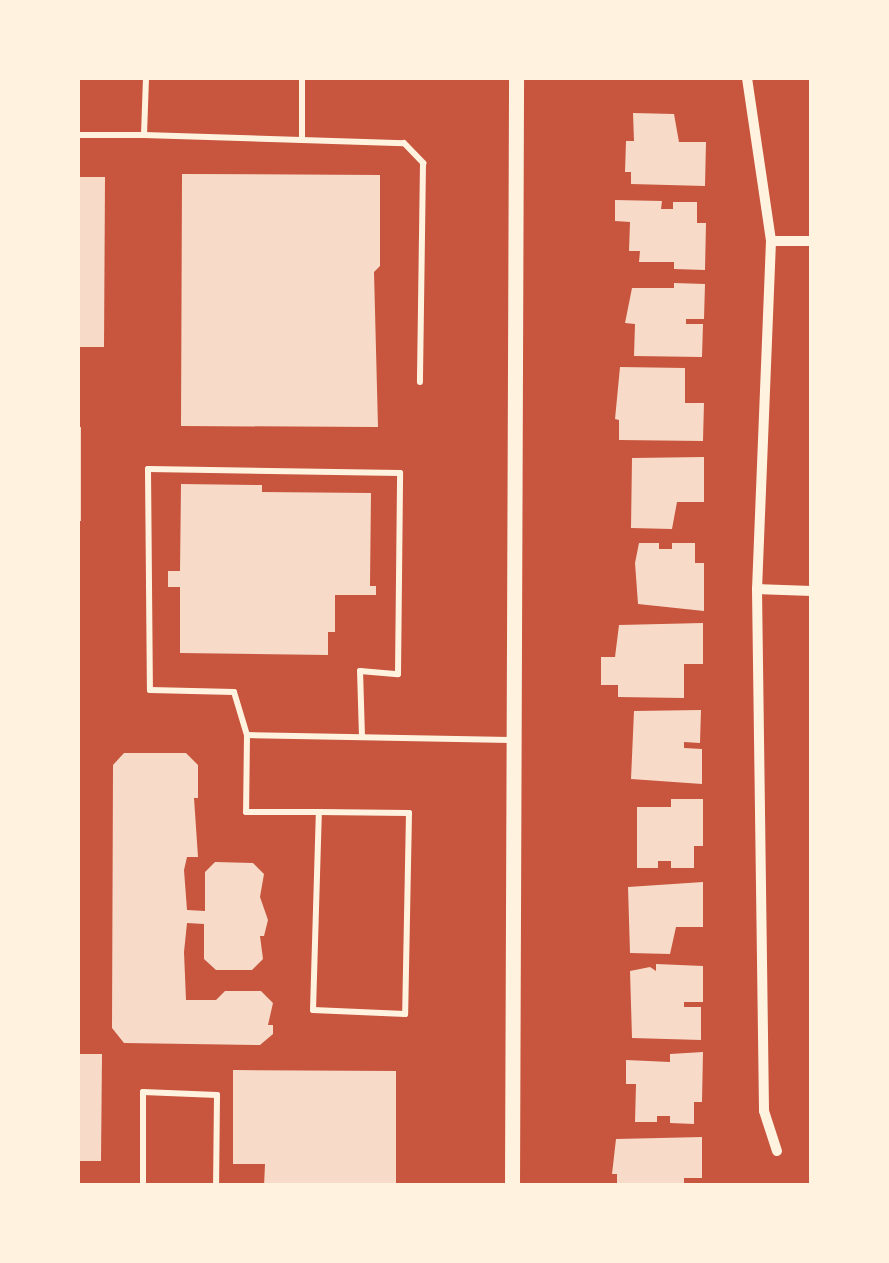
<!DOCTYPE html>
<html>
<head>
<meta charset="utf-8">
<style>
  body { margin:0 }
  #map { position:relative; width:889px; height:1263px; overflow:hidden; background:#c8553d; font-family:"IBM Plex Serif",serif }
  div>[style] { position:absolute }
  .building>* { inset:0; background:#f7dbc8 }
  .service>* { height:6px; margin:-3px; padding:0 3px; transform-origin:3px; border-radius:3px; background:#fff3e0 }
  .minor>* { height:10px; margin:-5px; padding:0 5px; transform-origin:5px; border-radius:5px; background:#fff3e0 }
  .tertiary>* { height:15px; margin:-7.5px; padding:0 7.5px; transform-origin:7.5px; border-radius:7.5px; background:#fff3e0 }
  span { translate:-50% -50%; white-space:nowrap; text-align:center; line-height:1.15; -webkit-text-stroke:10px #fff3e0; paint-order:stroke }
  .frame { position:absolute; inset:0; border:80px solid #fff3e0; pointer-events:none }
</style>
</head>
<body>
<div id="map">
  <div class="building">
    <i style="clip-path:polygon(633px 113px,674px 114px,679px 142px,706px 142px,705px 186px,631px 184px,631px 172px,625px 172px,626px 141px,634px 141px)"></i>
    <i style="clip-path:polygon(182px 174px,380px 175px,380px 266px,374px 272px,378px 427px,181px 426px)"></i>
    <i style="clip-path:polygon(78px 177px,105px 177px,104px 347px,78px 347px)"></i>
    <i style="clip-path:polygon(615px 200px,662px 201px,661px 209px,673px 209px,673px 202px,697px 202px,697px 223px,706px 223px,705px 270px,674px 269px,674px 262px,639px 262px,640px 251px,629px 251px,630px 222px,615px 221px)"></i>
    <i style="clip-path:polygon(674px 283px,705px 284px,704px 319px,686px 319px,686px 324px,703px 324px,702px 357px,634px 356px,635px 324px,625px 323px,632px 288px,674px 288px)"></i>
    <i style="clip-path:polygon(620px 367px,685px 368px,685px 403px,704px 403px,703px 441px,619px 440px,619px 420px,615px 419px)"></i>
    <i style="clip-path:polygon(78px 427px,81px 427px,81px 521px,78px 521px)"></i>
    <i style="clip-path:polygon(704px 457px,704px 502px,677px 502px,672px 529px,631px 528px,632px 458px)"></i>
    <i style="clip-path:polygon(181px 484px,262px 485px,262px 492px,371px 493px,370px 586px,376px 586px,376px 595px,335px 595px,335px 632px,328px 632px,328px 655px,180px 653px,180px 587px,168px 587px,168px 571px,180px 571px)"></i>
    <i style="clip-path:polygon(639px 543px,659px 543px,659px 549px,672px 549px,672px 543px,695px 543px,695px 563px,704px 563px,704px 611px,638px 604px,635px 563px)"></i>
    <i style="clip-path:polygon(703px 623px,703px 664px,684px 664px,684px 698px,618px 697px,618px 685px,601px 685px,601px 657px,615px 657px,619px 625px)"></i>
    <i style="clip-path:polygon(701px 710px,700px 743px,684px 742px,684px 748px,702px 749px,702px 784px,631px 779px,634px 711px)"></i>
    <i style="clip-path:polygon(124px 753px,186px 753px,198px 765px,198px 798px,194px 798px,198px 857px,187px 857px,184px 870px,187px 910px,205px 911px,205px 872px,215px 862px,253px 863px,264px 874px,260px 897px,268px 920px,264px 936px,260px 936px,263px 959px,252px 970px,216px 970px,204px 959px,204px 924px,187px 923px,184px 952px,186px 1000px,216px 1000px,225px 991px,261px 991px,273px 1003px,268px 1025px,273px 1025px,273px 1034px,260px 1045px,124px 1043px,112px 1028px,113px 765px)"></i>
    <i style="clip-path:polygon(671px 799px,703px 799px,703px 846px,694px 846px,694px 868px,671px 868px,671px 861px,658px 861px,658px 868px,637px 868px,637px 807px,671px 807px)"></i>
    <i style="clip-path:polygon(703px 882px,703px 927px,676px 927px,670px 954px,630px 953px,628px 887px)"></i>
    <i style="clip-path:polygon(656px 964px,703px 966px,703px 1002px,684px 1002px,684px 1007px,701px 1007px,701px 1040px,632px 1038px,630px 971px,650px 967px,656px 971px)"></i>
    <i style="clip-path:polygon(703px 1052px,702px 1102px,694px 1102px,694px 1124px,670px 1123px,670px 1116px,657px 1116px,657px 1122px,635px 1122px,636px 1084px,626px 1084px,626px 1060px,670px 1062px,670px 1054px)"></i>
    <i style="clip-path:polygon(78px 1054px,102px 1054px,101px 1161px,78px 1161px)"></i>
    <i style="clip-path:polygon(233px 1070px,396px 1071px,396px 1186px,264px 1186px,265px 1164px,233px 1164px)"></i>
    <i style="clip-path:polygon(702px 1137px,702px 1178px,684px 1178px,684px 1186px,617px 1186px,617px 1174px,612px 1174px,616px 1139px)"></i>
  </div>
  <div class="service">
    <i style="left:78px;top:135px;width:66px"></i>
    <i style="left:144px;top:135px;width:57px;rotate:-88deg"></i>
    <i style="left:144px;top:135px;width:260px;rotate:1.8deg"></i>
    <i style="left:404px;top:143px;width:28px;rotate:46deg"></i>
    <i style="left:423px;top:163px;width:219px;rotate:90.8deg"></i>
    <i style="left:302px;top:140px;width:62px;rotate:-90deg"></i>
    <i style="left:247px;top:735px;width:77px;rotate:90.7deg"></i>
    <i style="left:246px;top:812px;width:73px"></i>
    <i style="left:319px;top:812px;width:90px;rotate:0.6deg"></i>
    <i style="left:409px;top:813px;width:201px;rotate:91.1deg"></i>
    <i style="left:405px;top:1014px;width:92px;rotate:-177.5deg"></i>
    <i style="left:313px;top:1010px;width:198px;rotate:-88.3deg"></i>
    <i style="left:362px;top:737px;width:66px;rotate:-91.7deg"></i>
    <i style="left:360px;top:671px;width:38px;rotate:5deg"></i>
    <i style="left:398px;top:674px;width:201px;rotate:-89.4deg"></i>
    <i style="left:400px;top:473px;width:252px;rotate:-179.1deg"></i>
    <i style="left:148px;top:469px;width:221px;rotate:89.5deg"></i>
    <i style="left:150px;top:690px;width:84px;rotate:1.4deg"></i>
    <i style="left:234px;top:692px;width:45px;rotate:73.2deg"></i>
    <i style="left:247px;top:735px;width:266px;rotate:1.1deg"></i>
    <i style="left:143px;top:1186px;width:94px;rotate:-90deg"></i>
    <i style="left:143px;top:1092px;width:74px;rotate:2.3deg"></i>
    <i style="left:217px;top:1095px;width:91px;rotate:90.6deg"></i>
  </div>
  <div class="minor">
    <i style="left:747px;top:78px;width:165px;rotate:81.6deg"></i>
    <i style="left:771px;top:241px;width:348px;rotate:92.3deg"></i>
    <i style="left:757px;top:589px;width:522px;rotate:89.23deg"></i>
    <i style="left:764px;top:1111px;width:42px;rotate:72deg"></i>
    <i style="left:771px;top:241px;width:41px"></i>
    <i style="left:757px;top:589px;width:55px;rotate:2.1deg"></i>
  </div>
  <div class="tertiary">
    <i style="left:512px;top:1186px;width:1108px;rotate:-89.79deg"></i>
  </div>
  <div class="frame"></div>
</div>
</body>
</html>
